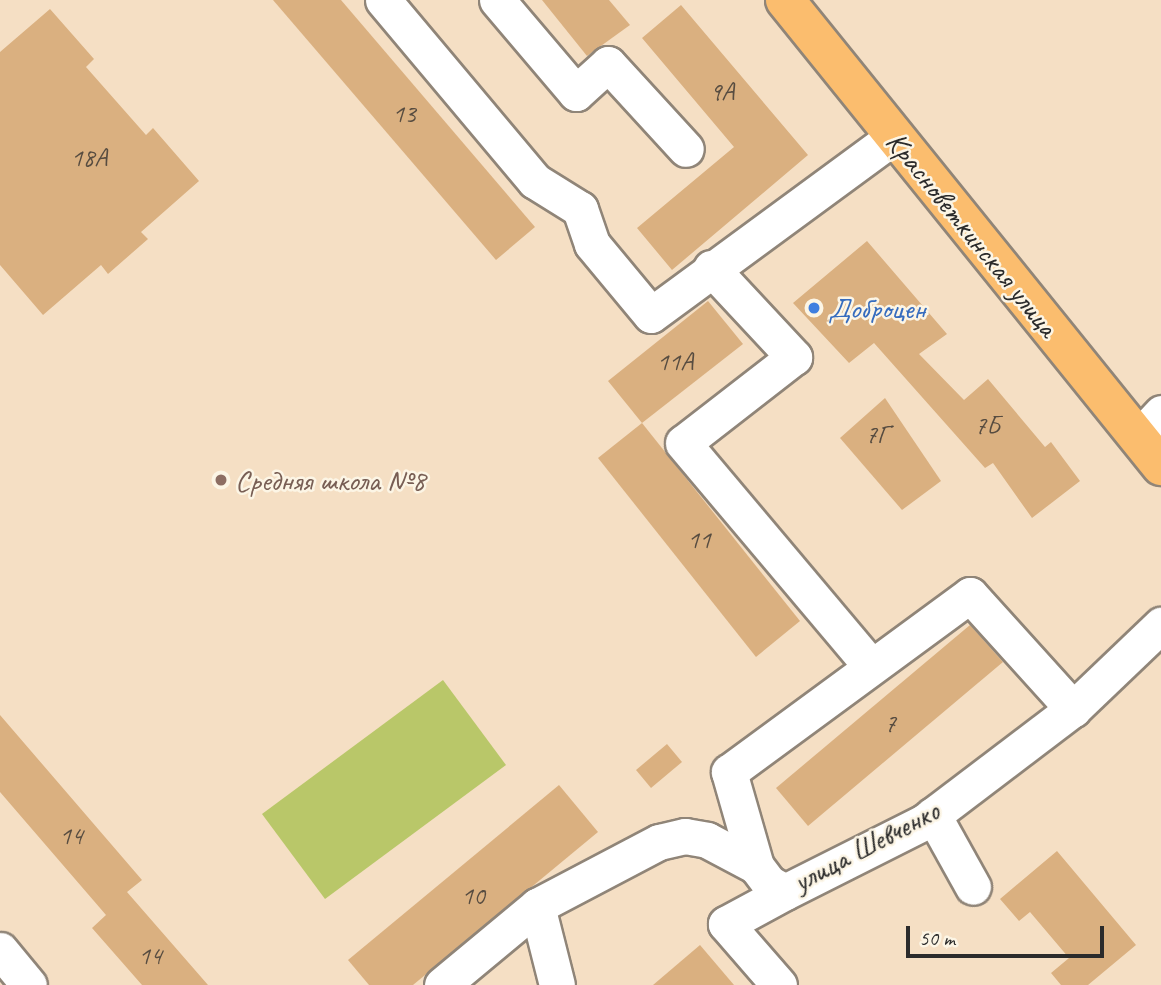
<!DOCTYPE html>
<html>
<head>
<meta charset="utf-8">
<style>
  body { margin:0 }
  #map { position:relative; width:1161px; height:985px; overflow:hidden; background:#f5dfc4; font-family:Caveat,sans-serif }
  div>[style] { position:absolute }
  .green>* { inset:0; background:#b9c769 }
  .building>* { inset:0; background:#dab080 }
  .roads { filter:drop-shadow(2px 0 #908578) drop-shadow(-2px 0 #908578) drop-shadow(0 2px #908578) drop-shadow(0 -2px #908578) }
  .minor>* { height:35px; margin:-17.5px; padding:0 17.5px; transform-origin:17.5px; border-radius:17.5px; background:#fff }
  .major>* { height:38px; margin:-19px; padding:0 19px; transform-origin:19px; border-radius:19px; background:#fbbd6e }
  .dots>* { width:19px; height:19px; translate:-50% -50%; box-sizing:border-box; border:4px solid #fcf5e5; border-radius:50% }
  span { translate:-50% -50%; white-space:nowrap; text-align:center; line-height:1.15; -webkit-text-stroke:5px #fcf5e5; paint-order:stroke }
  .number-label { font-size:26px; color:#574c40 }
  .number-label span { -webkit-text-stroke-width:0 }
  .street-label { font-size:30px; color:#2b2b2b }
  .shop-label { font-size:30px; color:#366cbe }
  .left { translate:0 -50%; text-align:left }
  .education-label { font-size:30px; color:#785e54 }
  .scale { position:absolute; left:906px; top:926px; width:198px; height:32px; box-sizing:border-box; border:4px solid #2b2b2b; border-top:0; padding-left:9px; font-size:21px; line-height:24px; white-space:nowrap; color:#2b2b2b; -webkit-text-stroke:5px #fcf5e5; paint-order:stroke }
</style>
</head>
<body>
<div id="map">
  <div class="green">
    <i style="clip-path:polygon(443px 680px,506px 765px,325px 899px,262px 814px)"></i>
  </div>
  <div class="building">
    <i style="clip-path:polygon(273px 0,341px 0,535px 227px,496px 260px)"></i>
    <i style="clip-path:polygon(542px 0,609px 0,630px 25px,587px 56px)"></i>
    <i style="clip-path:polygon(681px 5px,808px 155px,672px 270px,637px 228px,734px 147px,642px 38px)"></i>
    <i style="clip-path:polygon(50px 9px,94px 59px,86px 67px,146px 135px,153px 128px,199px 181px,141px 232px,148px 239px,108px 274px,101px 265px,43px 315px,0 265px,0 52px)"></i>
    <i style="clip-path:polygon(867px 241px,947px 334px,919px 354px,964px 400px,988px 379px,1045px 447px,1051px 442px,1080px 481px,1032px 518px,993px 463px,985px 468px,874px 343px,849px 363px,793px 303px)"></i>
    <i style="clip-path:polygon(708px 301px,743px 344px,642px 423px,608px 381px)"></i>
    <i style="clip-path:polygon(885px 398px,941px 481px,902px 510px,840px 438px)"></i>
    <i style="clip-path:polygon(642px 423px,800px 621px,756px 657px,598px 458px)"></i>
    <i style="clip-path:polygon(970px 625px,1003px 662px,808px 826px,776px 788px)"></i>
    <i style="clip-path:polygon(0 715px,142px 880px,127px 892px,208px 985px,142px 985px,92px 928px,106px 915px,0 792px)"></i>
    <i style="clip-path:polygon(667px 744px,682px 762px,651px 788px,636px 770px)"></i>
    <i style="clip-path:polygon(559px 785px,598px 832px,413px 985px,369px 985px,348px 960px)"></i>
    <i style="clip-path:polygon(1057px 851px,1136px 945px,1088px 985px,1061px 985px,1051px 973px,1069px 958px,1030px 912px,1019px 921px,1000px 899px)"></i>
    <i style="clip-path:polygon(700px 945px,734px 985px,653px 985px)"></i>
  </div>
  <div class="roads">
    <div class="minor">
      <i style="left:383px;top:0;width:236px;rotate:50deg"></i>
      <i style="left:535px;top:181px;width:53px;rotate:31.9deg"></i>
      <i style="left:580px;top:209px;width:37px;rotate:71deg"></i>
      <i style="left:592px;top:244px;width:92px;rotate:50.3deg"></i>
      <i style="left:651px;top:315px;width:300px;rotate:-36.3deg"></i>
      <i style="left:497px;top:0;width:122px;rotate:49.7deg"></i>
      <i style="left:576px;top:93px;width:43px;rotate:-42.2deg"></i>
      <i style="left:608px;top:64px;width:115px;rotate:47.5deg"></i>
      <i style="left:711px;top:268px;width:122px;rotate:47deg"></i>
      <i style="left:794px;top:357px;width:140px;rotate:142.2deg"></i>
      <i style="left:683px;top:443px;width:292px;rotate:49.9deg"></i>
      <i style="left:1139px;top:437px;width:33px;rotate:-47deg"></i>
      <i style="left:933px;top:815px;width:82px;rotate:60.9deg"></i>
      <i style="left:756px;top:866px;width:98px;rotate:-106deg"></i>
      <i style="left:729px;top:772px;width:299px;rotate:-36.3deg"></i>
      <i style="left:970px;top:595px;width:154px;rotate:47.9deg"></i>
      <i style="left:537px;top:906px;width:81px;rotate:75.8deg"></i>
      <i style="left:0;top:950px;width:45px;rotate:50.4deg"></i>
      <i style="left:442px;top:985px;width:124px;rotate:-39.7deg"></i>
      <i style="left:537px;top:906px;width:138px;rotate:-27.7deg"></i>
      <i style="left:659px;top:842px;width:27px;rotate:-13deg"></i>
      <i style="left:685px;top:836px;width:22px;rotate:10deg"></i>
      <i style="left:707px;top:840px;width:55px;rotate:28deg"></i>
      <i style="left:756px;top:866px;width:21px;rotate:53deg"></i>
      <i style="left:769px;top:883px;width:18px;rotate:29deg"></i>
      <i style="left:785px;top:892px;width:156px;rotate:-26.7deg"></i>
      <i style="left:924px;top:822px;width:187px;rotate:-37.2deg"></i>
      <i style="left:1073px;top:709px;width:122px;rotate:-43.7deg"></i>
      <i style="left:779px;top:985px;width:81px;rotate:-131deg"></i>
      <i style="left:726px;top:924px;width:67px;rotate:-28.5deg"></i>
    </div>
    <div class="major">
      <i style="left:785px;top:0;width:599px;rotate:51.1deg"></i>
    </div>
  </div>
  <div class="dots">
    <i style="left:814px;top:308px;background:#3f7fe0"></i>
    <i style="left:221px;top:480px;background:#8d6e63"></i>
  </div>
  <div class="number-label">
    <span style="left:722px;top:92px">9А</span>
    <span style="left:404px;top:114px">13</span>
    <span style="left:89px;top:158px">18А</span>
    <span style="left:675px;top:362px">11А</span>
    <span style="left:987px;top:426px">7Б</span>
    <span style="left:877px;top:435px">7Г</span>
    <span style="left:699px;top:540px">11</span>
    <span style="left:890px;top:724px">7</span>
    <span style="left:71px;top:836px">14</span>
    <span style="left:473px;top:896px">10</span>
    <span style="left:150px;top:956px">14</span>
  </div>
  <div class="street-label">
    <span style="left:972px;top:234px;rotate:51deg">Красноветкинская улица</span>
    <span style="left:866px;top:846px;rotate:-28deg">улица Шевченко</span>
  </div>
  <div class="shop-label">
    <span class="left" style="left:828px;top:308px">Доброцен</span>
  </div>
  <div class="education-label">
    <span class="left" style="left:235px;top:480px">Средняя школа №8</span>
  </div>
  <div class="scale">50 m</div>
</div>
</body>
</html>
